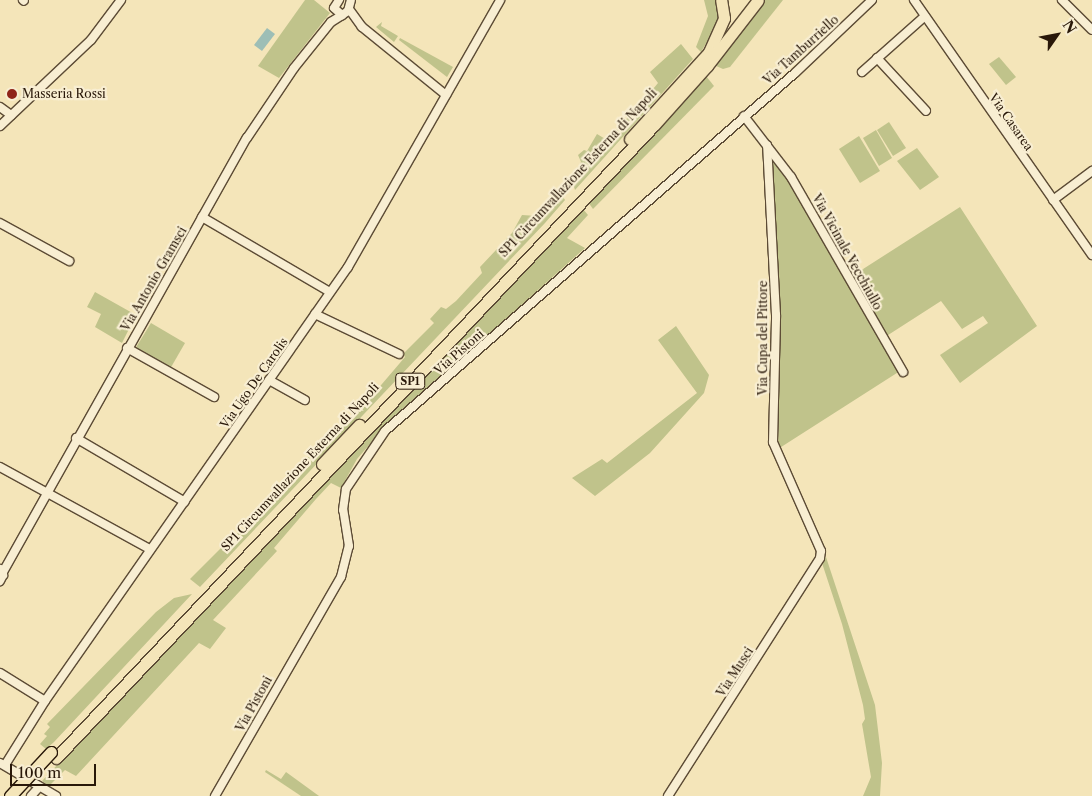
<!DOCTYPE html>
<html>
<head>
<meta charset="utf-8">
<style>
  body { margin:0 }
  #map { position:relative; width:1092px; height:796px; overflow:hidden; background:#f4e5b9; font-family:"Libre Caslon Text",serif }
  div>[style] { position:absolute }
  .green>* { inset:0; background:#c0c38b }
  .water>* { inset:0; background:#9dbeb6 }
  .roads { filter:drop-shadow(1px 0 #5c4b35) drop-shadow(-1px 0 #5c4b35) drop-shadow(0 1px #5c4b35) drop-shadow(0 -1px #5c4b35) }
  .minor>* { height:8px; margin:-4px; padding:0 4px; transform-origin:4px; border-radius:4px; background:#f8eed2 }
  .highway>* { height:11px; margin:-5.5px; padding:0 5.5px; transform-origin:5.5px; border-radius:5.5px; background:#f4e5b9 }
  .bridges { filter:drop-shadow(1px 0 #291809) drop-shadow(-1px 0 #291809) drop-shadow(0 1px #291809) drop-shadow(0 -1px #291809) }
  .highway-bridge>* { height:11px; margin:-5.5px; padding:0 5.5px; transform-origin:5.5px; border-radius:5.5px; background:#f4e5b9 }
  .dots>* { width:14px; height:14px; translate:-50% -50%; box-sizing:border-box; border:2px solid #f8eed2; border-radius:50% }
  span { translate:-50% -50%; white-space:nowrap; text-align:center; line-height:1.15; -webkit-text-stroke:4.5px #f8eed2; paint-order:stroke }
  .shield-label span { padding:1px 4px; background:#f8eed2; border:1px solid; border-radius:4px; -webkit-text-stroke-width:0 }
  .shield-label { font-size:11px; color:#291809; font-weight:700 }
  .street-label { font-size:12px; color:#291809 }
  .poi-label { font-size:12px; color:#291809 }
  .left { translate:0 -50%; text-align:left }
  .north { position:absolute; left:1032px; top:10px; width:50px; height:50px; -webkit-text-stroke:4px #f8eed2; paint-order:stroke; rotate:57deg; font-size:14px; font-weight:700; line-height:20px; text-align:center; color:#291809 }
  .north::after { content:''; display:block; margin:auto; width:18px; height:22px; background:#291809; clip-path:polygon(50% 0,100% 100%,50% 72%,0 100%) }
  .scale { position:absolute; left:10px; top:764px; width:86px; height:22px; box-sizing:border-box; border:2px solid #291809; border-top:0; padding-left:6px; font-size:15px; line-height:18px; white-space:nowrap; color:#291809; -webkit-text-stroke:4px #f8eed2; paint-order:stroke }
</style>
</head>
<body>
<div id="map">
  <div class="green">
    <i style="clip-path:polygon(305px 0,314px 0,330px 13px,279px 78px,258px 66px)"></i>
    <i style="clip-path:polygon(704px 0,717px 0,721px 18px,701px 52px,696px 47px,708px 16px)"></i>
    <i style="clip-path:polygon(764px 0,783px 0,730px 67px,723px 69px,714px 65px)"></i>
    <i style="clip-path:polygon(382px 22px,381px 26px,398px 36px,394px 42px,376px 27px)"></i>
    <i style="clip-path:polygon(400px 38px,453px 67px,447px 77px,399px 40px)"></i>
    <i style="clip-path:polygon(681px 44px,693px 59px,575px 190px,572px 181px,581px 162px,578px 155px,584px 150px,587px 151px,597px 134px,607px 140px,643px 101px,658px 83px,650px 72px)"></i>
    <i style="clip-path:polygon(999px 57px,1016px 77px,1006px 85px,989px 64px)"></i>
    <i style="clip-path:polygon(706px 76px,714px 86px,593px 209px,588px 202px)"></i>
    <i style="clip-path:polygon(889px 122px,906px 148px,893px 156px,877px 130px)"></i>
    <i style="clip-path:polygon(876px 130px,892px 158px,879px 166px,863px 138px)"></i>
    <i style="clip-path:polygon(859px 136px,880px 171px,860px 183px,839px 149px)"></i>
    <i style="clip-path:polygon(917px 148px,939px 177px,920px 190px,897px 161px)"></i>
    <i style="clip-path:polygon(772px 154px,807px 207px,853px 294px,900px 371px,778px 449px,780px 331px,768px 157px)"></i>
    <i style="clip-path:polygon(559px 191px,565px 200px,545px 223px,200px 587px,190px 579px,229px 540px,238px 533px,243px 534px,262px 513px,257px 507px,376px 391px,405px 357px,403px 354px,434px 323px,430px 319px,441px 307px,446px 309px,456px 301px,482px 273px,480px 267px,512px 233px,522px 215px,537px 216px)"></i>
    <i style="clip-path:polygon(960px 207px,1037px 326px,960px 383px,940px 355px,988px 323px,983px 316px,962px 329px,941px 301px,885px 337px,849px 278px)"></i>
    <i style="clip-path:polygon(582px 208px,588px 215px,567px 238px,585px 248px,383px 429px,357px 459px,341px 488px,331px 483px,316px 499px,274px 548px,277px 551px,213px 620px,226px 628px,210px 649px,199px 643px,76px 776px,65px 770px,49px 786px,42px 781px)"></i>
    <i style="clip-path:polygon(95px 292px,136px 315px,122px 343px,95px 327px,101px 314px,87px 307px)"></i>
    <i style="clip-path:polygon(151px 323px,185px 343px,170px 369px,135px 349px)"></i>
    <i style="clip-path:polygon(676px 326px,709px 375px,704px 393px,650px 453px,595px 496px,572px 478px,602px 459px,607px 463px,697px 393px,658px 340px)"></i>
    <i style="clip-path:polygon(826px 557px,875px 705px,882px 763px,880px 796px,863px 796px,871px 777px,862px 724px,865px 719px,863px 705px,842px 624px,822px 563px)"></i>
    <i style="clip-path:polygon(192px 594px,54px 742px,46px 749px,40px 744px,47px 736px,44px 734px,50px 727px,47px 724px,156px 612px,174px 598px)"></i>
    <i style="clip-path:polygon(266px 770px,281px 779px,286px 772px,319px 796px,301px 796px,265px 772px)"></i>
  </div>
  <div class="water">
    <i style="clip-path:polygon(267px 28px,275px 34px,262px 51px,254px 45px)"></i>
  </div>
  <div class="roads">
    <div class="minor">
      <i style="left:23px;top:0;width:1px;rotate:45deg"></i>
      <i style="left:339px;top:0;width:9px;rotate:122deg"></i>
      <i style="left:334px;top:8px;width:11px;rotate:41deg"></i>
      <i style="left:342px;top:15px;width:7px;rotate:-34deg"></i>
      <i style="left:348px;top:11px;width:11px;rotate:-75deg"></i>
      <i style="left:914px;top:0;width:311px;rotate:55.1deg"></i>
      <i style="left:1062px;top:0;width:42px;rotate:45deg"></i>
      <i style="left:349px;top:9px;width:22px;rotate:54deg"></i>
      <i style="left:362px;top:27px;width:108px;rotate:39deg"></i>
      <i style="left:877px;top:58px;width:72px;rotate:47.2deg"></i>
      <i style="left:862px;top:72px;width:84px;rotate:-41.6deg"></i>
      <i style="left:0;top:107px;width:14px;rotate:36deg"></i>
      <i style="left:744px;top:116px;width:77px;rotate:52.4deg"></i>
      <i style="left:791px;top:177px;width:225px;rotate:60.1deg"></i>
      <i style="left:0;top:126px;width:125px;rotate:-43.4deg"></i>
      <i style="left:91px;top:40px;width:50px;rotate:-53.1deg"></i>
      <i style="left:1053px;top:200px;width:49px;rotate:-36.6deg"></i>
      <i style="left:202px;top:217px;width:148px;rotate:30.4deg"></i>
      <i style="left:0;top:223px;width:79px;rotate:28.8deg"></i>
      <i style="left:315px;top:314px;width:93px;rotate:25.5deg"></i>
      <i style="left:127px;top:348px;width:100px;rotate:29.4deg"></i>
      <i style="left:269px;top:380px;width:41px;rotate:29.1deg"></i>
      <i style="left:76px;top:438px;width:126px;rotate:30.4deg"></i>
      <i style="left:0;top:467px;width:169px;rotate:28.7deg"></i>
      <i style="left:0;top:569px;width:7px;rotate:63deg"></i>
      <i style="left:3px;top:575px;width:7px;rotate:117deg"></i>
      <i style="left:3px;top:572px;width:498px;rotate:-60.7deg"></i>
      <i style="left:247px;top:138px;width:84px;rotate:-56.1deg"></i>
      <i style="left:294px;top:68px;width:59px;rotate:-51.2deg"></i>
      <i style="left:331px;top:22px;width:13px;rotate:-32deg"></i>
      <i style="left:0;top:673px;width:53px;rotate:31.9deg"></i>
      <i style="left:0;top:763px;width:65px;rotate:30.5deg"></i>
      <i style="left:5px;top:765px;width:75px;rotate:-58deg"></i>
      <i style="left:45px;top:701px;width:529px;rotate:-55.08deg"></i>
      <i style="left:348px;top:267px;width:307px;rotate:-60.3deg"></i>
      <i style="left:31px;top:796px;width:12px;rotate:-48deg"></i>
      <i style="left:215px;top:796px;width:253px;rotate:-60.1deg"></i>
      <i style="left:341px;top:577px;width:32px;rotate:-76deg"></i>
      <i style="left:349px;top:546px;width:36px;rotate:-99deg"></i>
      <i style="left:343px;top:510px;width:21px;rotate:-82deg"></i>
      <i style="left:346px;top:489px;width:70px;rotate:-56.1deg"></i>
      <i style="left:385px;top:431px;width:544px;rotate:-41.13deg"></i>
      <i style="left:795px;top:73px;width:106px;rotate:-43.5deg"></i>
      <i style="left:668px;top:796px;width:282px;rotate:-57.4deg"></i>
      <i style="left:820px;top:558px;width:7px;rotate:-82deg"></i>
      <i style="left:821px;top:551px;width:119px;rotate:-113.8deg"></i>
      <i style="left:773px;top:442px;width:127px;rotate:-88.6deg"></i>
      <i style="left:776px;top:315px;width:170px;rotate:-93deg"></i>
    </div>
    <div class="highway">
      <i style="left:709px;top:52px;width:37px;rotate:-66deg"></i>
      <i style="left:724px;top:18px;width:18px;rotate:-99deg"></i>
      <i style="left:630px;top:139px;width:119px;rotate:-47.7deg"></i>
      <i style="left:322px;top:464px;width:54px;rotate:-46.5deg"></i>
      <i style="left:56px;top:758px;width:871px;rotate:-46.63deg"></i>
      <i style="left:654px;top:125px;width:79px;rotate:-48.1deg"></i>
      <i style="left:707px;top:66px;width:83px;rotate:-52.3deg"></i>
    </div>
  </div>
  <div class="bridges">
    <div class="highway-bridge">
      <i style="left:10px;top:796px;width:60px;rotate:-47deg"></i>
    </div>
  </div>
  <div class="dots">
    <i style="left:12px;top:94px;background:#8f2418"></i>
  </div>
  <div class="shield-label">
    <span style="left:410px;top:381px">SP1</span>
  </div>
  <div class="street-label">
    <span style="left:801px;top:50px;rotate:-42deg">Via Tamburriello</span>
    <span style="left:1011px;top:122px;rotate:55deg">Via Casarea</span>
    <span style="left:578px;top:173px;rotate:-47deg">SP1 Circumvallazione Esterna di Napoli</span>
    <span style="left:847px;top:252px;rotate:61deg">Via Vicinale Vecchiullo</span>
    <span style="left:154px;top:279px;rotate:-60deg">Via Antonio Gramsci</span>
    <span style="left:763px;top:338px;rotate:-90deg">Via Cupa del Pittore</span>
    <span style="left:459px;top:352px;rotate:-41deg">Via Pistoni</span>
    <span style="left:254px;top:383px;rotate:-55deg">Via Ugo De Carolis</span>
    <span style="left:300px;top:467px;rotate:-47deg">SP1 Circumvallazione Esterna di Napoli</span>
    <span style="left:735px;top:672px;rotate:-57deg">Via Musci</span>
    <span style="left:254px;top:704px;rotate:-61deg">Via Pistoni</span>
  </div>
  <div class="poi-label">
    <span class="left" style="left:22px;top:94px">Masseria Rossi</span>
  </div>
  <div class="north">N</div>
  <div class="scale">100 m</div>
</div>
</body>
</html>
